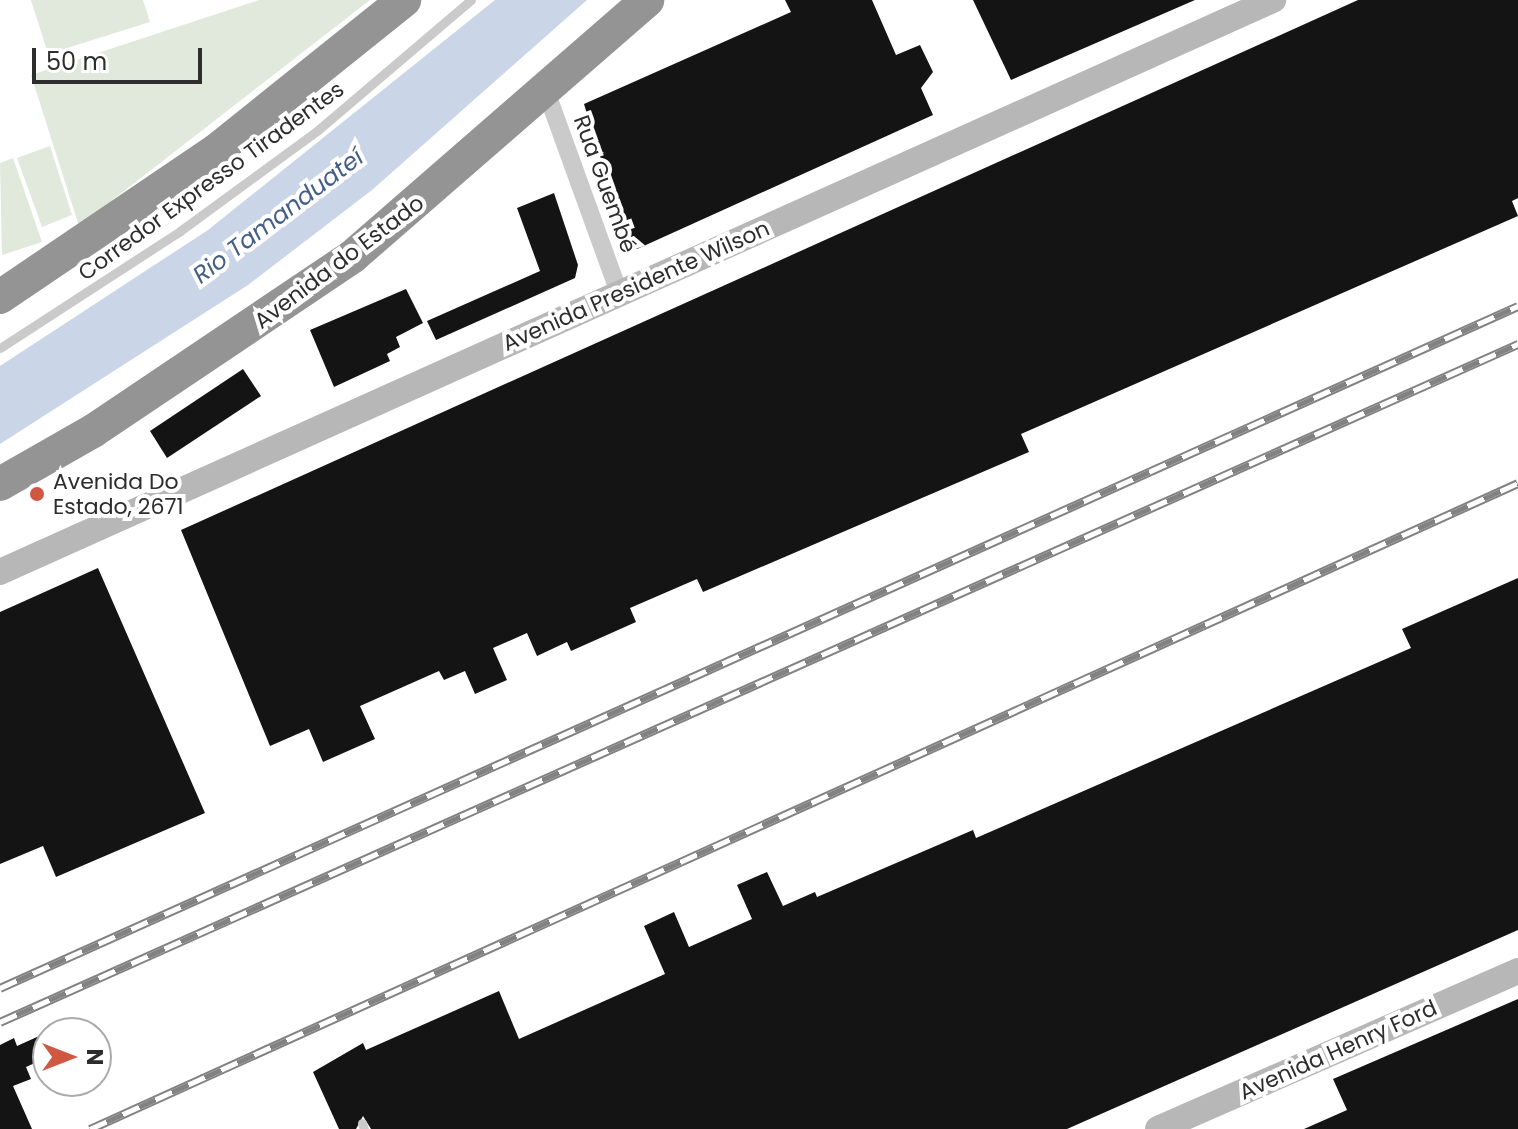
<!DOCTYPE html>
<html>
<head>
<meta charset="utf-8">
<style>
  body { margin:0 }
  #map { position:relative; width:1518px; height:1129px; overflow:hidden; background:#fff; font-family:Poppins,sans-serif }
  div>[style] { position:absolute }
  .green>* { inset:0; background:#e0e9dc }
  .water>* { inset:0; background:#cad5e7 }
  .building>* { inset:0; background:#141414 }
  .lane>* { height:9px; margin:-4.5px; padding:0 4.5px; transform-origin:4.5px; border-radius:4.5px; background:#cacaca }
  .street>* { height:18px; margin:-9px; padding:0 9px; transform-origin:9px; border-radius:9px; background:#cacaca }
  .secondary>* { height:26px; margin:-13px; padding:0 13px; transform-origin:13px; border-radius:13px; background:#b7b7b7 }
  .highway>* { height:34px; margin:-17px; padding:0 17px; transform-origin:17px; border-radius:17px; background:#949494 }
  .rail>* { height:9px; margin-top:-4.5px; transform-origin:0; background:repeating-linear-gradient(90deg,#fff 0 18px,#828282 0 36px); box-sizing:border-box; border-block:2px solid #828282 }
  .dots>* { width:22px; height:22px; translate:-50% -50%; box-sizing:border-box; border:4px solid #fff; border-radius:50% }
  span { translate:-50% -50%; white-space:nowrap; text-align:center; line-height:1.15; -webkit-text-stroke:8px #fff; paint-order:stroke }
  .street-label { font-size:22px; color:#2d2d2d }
  .poi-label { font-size:22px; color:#2d2d2d }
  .left { translate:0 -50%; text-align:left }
  .water-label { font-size:24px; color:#455e85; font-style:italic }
  .north { position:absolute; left:32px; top:1017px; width:80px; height:80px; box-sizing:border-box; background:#fff; border:2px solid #ababab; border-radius:50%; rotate:90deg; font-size:22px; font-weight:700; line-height:32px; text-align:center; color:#2d2d2d }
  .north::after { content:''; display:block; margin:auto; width:28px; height:36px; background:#d05843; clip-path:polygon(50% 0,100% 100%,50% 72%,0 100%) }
  .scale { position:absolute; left:32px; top:48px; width:170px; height:36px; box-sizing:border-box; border:4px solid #2d2d2d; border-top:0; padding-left:10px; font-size:24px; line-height:28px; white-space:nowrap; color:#2d2d2d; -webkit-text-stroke:6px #fff; paint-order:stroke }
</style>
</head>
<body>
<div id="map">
  <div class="green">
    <i style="clip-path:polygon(31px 0,143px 0,150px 22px,48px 54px)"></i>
    <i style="clip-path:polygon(259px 0,370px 0,79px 226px,31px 75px)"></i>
    <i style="clip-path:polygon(50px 146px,72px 215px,42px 227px,17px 158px)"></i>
    <i style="clip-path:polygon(13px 158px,42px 242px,2px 255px,0 163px)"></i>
  </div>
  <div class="water">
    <i style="clip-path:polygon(495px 0,587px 0,372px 190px,248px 285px,0 444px,0 366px,208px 230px)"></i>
  </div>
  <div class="building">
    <i style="clip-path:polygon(785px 0,872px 0,896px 55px,920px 45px,933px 72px,921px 88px,933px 115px,637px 249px,627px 245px,584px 104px,791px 12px)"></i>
    <i style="clip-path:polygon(973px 0,1195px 0,1011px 80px)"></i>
    <i style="clip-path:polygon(1358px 0,1518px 0,1518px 198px,1512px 201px,1518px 216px,1021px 434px,1029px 452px,703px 592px,697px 579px,630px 608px,636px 622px,571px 651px,567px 642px,537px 656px,527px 633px,493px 648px,507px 680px,475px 694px,465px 671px,444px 680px,439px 671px,360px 706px,375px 739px,323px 762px,309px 729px,270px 746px,181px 530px)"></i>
    <i style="clip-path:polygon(554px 193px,578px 265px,575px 278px,436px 340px,427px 321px,540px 271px,517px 208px)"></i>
    <i style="clip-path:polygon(406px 289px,423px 323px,396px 337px,400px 347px,387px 354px,390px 361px,334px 387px,310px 330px)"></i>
    <i style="clip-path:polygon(243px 369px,261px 396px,167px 458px,150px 431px)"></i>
    <i style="clip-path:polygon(98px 568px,205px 813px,56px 877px,43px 846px,0 864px,0 612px)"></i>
    <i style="clip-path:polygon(1518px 578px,1518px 930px,1067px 1129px,371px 1129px,363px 1116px,356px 1129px,339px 1129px,313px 1072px,363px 1043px,366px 1050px,499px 991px,519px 1039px,665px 974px,644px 926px,674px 912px,689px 947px,752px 919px,737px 885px,767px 872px,783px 906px,815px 892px,817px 897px,973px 830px,976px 838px,1411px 648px,1402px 629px)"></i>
    <i style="clip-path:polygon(1518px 999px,1518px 1129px,1304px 1129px,1347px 1110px,1333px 1079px)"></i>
    <i style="clip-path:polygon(48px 1032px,48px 1057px,26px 1067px,31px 1079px,13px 1086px,32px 1129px,0 1129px,0 1045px,14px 1038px,17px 1046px)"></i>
  </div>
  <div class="lane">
    <i style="left:0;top:348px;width:215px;rotate:-33deg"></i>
    <i style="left:180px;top:231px;width:171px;rotate:-36.2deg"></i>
    <i style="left:318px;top:130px;width:201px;rotate:-40.4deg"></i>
    <i style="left:362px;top:1123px;width:6px;rotate:72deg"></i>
  </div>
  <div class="street">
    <i style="left:546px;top:91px;width:215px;rotate:70.1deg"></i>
  </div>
  <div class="secondary">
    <i style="left:0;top:572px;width:1396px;rotate:-24.2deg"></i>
    <i style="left:1158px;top:1129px;width:393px;rotate:-23.7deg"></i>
  </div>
  <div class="highway">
    <i style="left:0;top:297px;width:262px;rotate:-34.1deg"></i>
    <i style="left:217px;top:150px;width:240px;rotate:-38.7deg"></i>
    <i style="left:0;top:484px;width:107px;rotate:-29.7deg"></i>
    <i style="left:93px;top:431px;width:313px;rotate:-33.9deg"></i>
    <i style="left:353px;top:256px;width:390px;rotate:-41deg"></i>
  </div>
  <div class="rail">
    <i style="left:0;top:988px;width:1664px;rotate:-24.19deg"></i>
    <i style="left:0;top:1022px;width:1663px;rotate:-24.07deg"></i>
    <i style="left:90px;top:1129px;width:1567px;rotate:-24.34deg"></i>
  </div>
  <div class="dots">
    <i style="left:37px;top:494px;background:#d05843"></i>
  </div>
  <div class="street-label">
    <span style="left:211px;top:181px;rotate:-36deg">Corredor Expresso Tiradentes</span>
    <span style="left:605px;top:184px;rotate:70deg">Rua Guembé</span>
    <span style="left:339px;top:262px;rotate:-37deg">Avenida do Estado</span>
    <span style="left:636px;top:286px;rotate:-24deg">Avenida Presidente Wilson</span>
    <span style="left:1338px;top:1050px;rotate:-24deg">Avenida Henry Ford</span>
  </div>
  <div class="poi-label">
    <span class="left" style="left:53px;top:494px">Avenida Do<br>Estado, 2671</span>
  </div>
  <div class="water-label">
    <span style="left:278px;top:216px;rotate:-37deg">Rio Tamanduateí</span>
  </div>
  <div class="north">N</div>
  <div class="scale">50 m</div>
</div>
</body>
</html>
